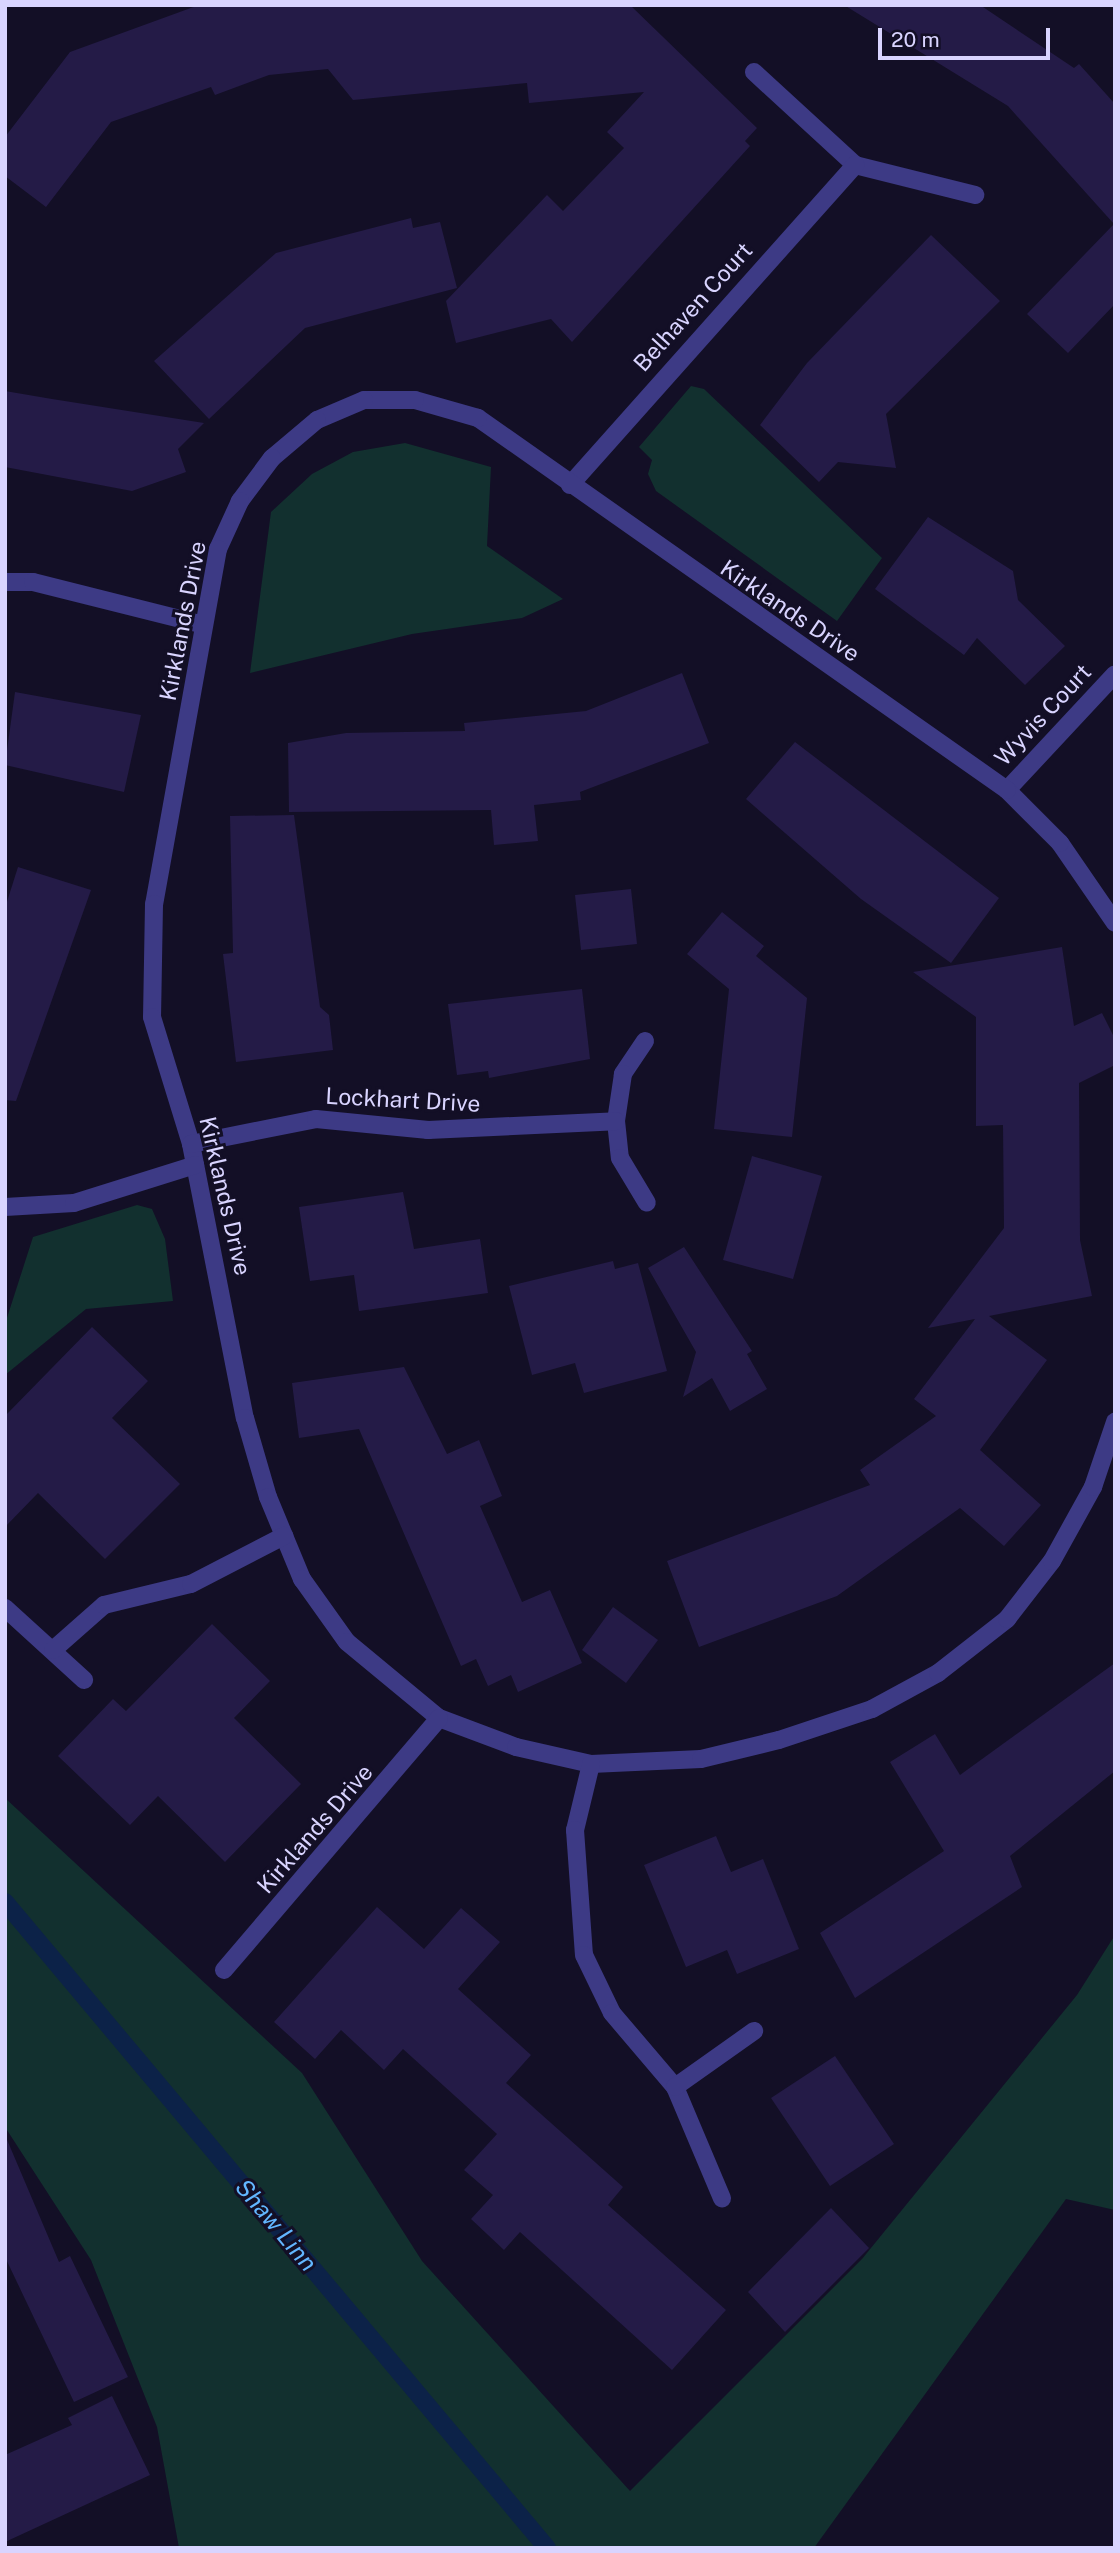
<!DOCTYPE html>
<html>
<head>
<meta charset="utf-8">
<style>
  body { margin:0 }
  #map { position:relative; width:1120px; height:2553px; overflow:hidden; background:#130f26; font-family:"Public Sans",sans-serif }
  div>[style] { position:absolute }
  .green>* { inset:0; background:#12302f }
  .stream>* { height:18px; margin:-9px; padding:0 9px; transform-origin:9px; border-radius:9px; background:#0c2248 }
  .building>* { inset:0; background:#241b47 }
  .minor>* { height:18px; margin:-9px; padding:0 9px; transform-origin:9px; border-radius:9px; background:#3d3a85 }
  span { translate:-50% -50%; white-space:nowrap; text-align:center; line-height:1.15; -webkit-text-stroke:6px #130f26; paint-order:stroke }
  .street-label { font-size:23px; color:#d9d4ff }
  .water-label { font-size:24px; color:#62b6ff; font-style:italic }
  .frame { position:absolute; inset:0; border:7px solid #d9d4ff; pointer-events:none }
  .scale { position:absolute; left:878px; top:28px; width:172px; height:32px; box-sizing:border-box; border:4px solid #d9d4ff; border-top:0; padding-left:9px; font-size:21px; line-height:24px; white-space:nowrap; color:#d9d4ff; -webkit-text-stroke:5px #130f26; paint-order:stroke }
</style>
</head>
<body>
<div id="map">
  <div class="green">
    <i style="clip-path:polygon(691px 386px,704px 389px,882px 558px,837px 621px,656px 491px,648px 474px,652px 460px,639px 447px)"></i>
    <i style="clip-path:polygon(405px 443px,491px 467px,487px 546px,563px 599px,522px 618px,412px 634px,250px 673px,271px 512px,312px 474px,353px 452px)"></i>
    <i style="clip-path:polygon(137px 1205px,152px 1209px,165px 1239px,173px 1301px,86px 1309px,5px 1375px,5px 1324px,33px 1237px)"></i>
    <i style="clip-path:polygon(5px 1798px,302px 2073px,422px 2261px,630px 2491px,862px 2259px,1077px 1995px,1115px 1935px,1115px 2210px,1066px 2199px,814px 2548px,179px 2548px,157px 2427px,91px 2260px,5px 2127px)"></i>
  </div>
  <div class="stream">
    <i style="left:5px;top:1902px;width:843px;rotate:50deg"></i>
  </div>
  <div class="building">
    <i style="clip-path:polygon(199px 5px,630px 5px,757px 128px,745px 141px,750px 146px,572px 342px,551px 319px,456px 343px,446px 301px,547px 195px,563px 211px,624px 148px,607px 132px,644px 92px,529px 103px,527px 83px,353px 100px,328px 69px,269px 75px,215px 95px,211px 87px,111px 122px,46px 207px,5px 176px,5px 137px,70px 52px)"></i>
    <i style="clip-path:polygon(844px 5px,980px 5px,1074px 68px,1079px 64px,1115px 104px,1115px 304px,1068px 353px,1027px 314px,1114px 224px,1008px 106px)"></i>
    <i style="clip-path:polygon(411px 218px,413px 228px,440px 222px,457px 288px,305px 328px,209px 419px,154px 361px,276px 253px)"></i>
    <i style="clip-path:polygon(931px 235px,1000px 301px,886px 414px,896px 468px,838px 462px,819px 482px,760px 425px,807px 363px)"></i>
    <i style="clip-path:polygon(5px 391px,52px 399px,204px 423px,178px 449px,186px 472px,132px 491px,5px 467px)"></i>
    <i style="clip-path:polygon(928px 517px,1013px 571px,1018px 600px,1065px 646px,1025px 685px,977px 638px,964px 655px,875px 589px)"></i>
    <i style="clip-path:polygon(682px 673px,709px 743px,580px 792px,581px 800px,534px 805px,538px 841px,494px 845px,491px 810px,289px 812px,288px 743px,346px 733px,465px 731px,464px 723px,586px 711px)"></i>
    <i style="clip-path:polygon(15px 692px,141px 715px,124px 792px,5px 765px)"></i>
    <i style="clip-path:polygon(795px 742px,999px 898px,951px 963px,861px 899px,746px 799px)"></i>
    <i style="clip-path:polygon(294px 815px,320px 1007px,329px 1015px,333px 1050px,236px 1062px,223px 954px,233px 953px,230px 816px)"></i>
    <i style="clip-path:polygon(18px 867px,91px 890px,16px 1101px,5px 1100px,5px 908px)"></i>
    <i style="clip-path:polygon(631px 889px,637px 944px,581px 950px,575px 895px)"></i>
    <i style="clip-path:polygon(722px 912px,764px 946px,756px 956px,807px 998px,792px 1137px,714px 1129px,729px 989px,687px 954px)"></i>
    <i style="clip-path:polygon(1062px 947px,1074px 1026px,1102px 1013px,1115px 1039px,1115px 1065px,1079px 1083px,1080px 1240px,1092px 1296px,989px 1316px,1047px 1360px,980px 1450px,1041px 1505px,1004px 1546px,960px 1508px,837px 1596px,699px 1647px,667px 1561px,870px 1485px,860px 1470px,936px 1416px,914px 1399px,975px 1319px,928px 1328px,1004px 1228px,1003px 1125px,976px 1126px,976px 1017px,913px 972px)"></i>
    <i style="clip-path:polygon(582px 989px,590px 1059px,489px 1078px,488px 1071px,457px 1075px,448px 1004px)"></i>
    <i style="clip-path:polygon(752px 1156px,822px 1176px,793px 1279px,723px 1260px)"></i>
    <i style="clip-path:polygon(403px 1192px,414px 1249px,480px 1239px,488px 1293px,359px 1311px,354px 1275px,310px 1281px,299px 1207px)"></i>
    <i style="clip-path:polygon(684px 1247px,752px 1351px,747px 1354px,767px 1389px,730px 1411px,712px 1378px,683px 1397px,696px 1352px,648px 1268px)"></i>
    <i style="clip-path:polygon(613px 1261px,615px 1269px,638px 1263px,667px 1371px,584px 1393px,575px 1363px,532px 1375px,509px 1286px)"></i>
    <i style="clip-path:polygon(92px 1327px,148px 1381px,112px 1418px,180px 1484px,105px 1559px,38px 1493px,5px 1527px,5px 1416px)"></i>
    <i style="clip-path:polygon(404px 1367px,447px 1454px,479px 1440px,502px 1496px,480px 1506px,522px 1602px,550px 1590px,582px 1663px,518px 1692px,511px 1675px,488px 1686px,476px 1659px,461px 1666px,359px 1429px,299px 1438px,292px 1383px)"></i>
    <i style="clip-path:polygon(613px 1607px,658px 1640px,626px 1683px,582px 1650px)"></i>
    <i style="clip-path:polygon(212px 1624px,270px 1681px,234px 1718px,301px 1784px,225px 1862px,158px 1796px,130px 1825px,58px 1756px,113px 1699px,126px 1711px)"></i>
    <i style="clip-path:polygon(1115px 1663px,1115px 1771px,1010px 1856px,1022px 1887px,855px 1998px,820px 1933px,944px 1851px,890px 1762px,935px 1734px,960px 1775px)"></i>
    <i style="clip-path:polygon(716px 1836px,731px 1872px,763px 1859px,799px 1949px,737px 1974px,727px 1950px,686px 1967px,644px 1865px)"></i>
    <i style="clip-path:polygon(377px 1907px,424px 1949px,461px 1908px,500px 1942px,458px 1989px,531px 2055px,506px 2083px,623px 2187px,608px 2205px,726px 2310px,672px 2370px,520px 2232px,504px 2250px,471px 2219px,493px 2195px,464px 2170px,497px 2134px,403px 2049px,384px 2070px,341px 2030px,315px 2059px,274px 2022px)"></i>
    <i style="clip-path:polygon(835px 2056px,894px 2144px,830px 2186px,771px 2098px)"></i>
    <i style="clip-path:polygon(5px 2135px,59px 2262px,70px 2256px,128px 2377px,74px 2402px,5px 2257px)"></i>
    <i style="clip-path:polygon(831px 2208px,869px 2248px,785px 2332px,748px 2292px)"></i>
    <i style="clip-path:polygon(112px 2396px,150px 2475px,5px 2542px,5px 2455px,72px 2425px,68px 2418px)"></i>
  </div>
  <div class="minor">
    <i style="left:754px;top:72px;width:137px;rotate:42.6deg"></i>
    <i style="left:855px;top:165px;width:124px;rotate:14deg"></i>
    <i style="left:570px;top:485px;width:429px;rotate:-48.3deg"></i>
    <i style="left:5px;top:582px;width:28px"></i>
    <i style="left:33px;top:582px;width:176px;rotate:14.1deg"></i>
    <i style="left:1007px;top:790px;width:158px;rotate:-47deg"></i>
    <i style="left:1115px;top:923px;width:97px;rotate:-124.5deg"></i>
    <i style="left:1060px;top:843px;width:75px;rotate:-135deg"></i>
    <i style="left:1007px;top:790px;width:647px;rotate:-144.88deg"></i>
    <i style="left:478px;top:418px;width:66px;rotate:-164.1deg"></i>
    <i style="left:415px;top:400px;width:51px;rotate:180deg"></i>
    <i style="left:364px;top:400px;width:51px;rotate:156.9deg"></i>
    <i style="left:317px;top:420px;width:59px;rotate:139.8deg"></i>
    <i style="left:272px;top:458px;width:54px;rotate:126.7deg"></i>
    <i style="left:240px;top:501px;width:53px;rotate:114.6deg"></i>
    <i style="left:218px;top:549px;width:361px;rotate:100.2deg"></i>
    <i style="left:154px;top:904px;width:113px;rotate:91deg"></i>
    <i style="left:152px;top:1017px;width:133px;rotate:72.9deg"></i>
    <i style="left:191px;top:1144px;width:279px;rotate:78.9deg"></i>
    <i style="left:245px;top:1418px;width:82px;rotate:73.8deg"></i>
    <i style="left:268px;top:1497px;width:89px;rotate:67.5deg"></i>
    <i style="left:302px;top:1579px;width:77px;rotate:54.5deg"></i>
    <i style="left:347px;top:1642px;width:119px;rotate:39.6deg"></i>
    <i style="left:439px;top:1718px;width:82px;rotate:20.6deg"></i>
    <i style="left:516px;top:1747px;width:77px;rotate:12.8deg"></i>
    <i style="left:591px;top:1764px;width:110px;rotate:-2.6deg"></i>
    <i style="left:701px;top:1759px;width:80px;rotate:-13.7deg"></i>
    <i style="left:779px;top:1740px;width:98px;rotate:-18.4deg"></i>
    <i style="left:872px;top:1709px;width:75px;rotate:-28.6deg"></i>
    <i style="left:938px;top:1673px;width:88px;rotate:-38deg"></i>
    <i style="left:1007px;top:1619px;width:73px;rotate:-52.2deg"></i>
    <i style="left:1052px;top:1561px;width:85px;rotate:-61deg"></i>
    <i style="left:1093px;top:1487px;width:69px;rotate:-71.3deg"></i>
    <i style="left:645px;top:1041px;width:40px;rotate:124deg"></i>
    <i style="left:623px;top:1074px;width:48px;rotate:98.5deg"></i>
    <i style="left:616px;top:1121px;width:37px;rotate:84deg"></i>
    <i style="left:620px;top:1158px;width:52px;rotate:59deg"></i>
    <i style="left:191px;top:1144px;width:127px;rotate:-11.3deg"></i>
    <i style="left:316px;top:1119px;width:113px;rotate:5.6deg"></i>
    <i style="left:428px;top:1130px;width:188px;rotate:-2.7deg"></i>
    <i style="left:5px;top:1207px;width:69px;rotate:-3.3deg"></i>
    <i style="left:74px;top:1203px;width:127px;rotate:-17.4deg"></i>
    <i style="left:5px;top:1608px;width:107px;rotate:42.3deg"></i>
    <i style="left:53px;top:1650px;width:68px;rotate:-41.4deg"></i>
    <i style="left:104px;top:1605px;width:89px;rotate:-13.6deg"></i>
    <i style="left:191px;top:1584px;width:105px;rotate:-27.3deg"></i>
    <i style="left:591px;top:1764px;width:68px;rotate:103.6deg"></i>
    <i style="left:575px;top:1830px;width:125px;rotate:85.9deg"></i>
    <i style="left:584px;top:1955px;width:64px;rotate:64.2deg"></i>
    <i style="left:612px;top:2013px;width:97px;rotate:49.6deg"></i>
    <i style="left:675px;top:2087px;width:121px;rotate:67.1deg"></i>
    <i style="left:224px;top:1970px;width:331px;rotate:-49.5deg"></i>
    <i style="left:675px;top:2087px;width:97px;rotate:-35.3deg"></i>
  </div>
  <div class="street-label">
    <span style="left:693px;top:307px;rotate:-48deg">Belhaven Court</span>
    <span style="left:790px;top:611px;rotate:34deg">Kirklands Drive</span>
    <span style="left:183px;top:621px;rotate:-79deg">Kirklands Drive</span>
    <span style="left:1043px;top:715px;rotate:-47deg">Wyvis Court</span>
    <span style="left:403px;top:1100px;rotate:3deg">Lockhart Drive</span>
    <span style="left:225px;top:1196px;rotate:77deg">Kirklands Drive</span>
    <span style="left:315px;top:1829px;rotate:-49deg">Kirklands Drive</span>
  </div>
  <div class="water-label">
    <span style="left:276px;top:2225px;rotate:50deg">Shaw Linn</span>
  </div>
  <div class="frame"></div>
  <div class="scale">20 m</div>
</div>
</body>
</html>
